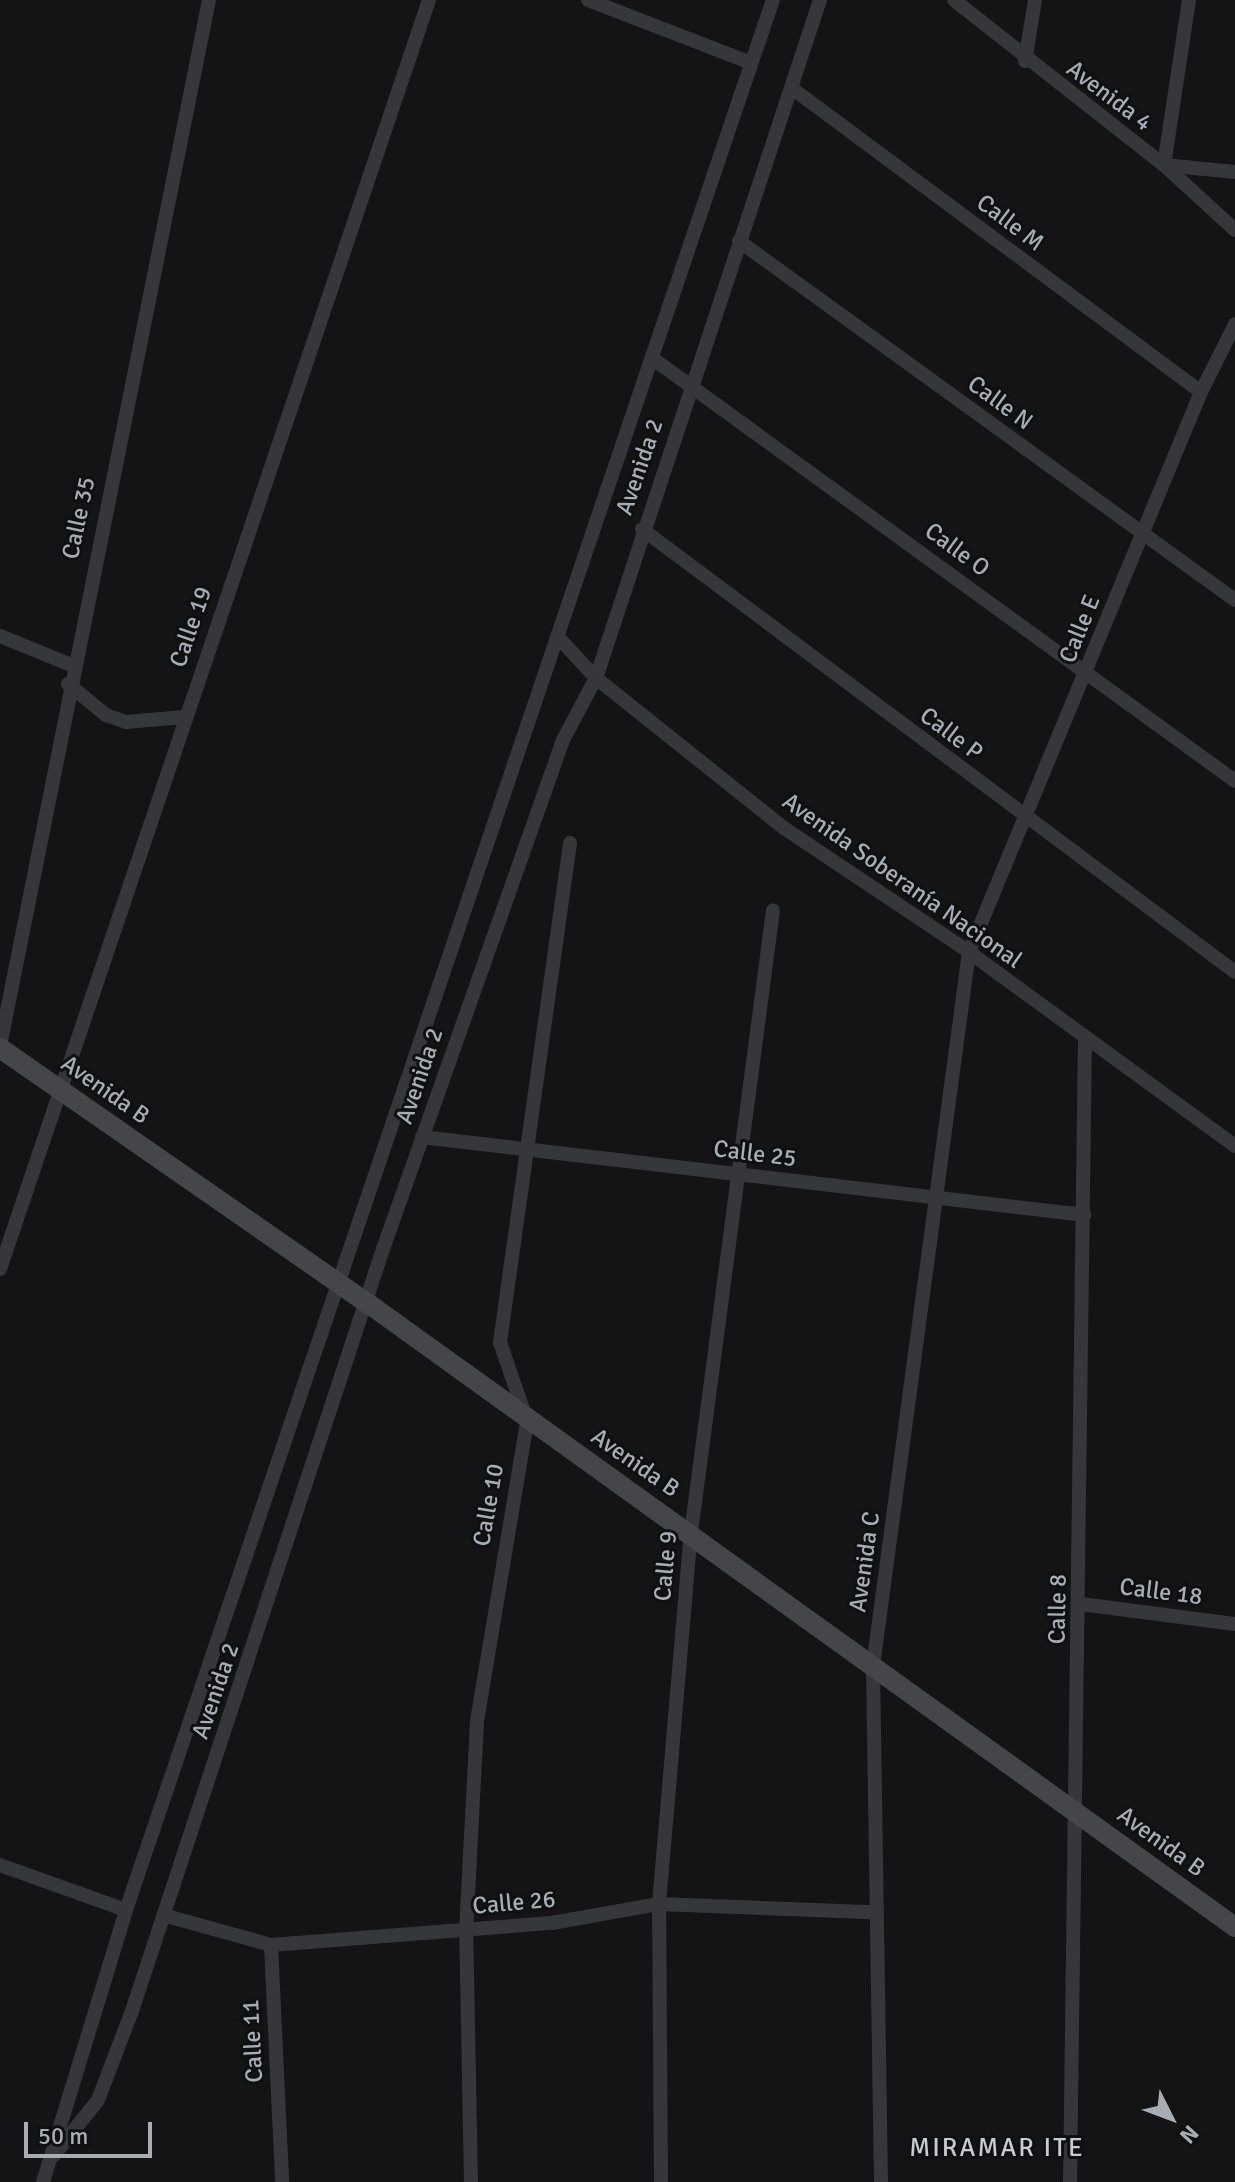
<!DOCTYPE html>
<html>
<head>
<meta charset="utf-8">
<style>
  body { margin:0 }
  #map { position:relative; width:1235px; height:2182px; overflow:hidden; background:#141416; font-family:Signika,sans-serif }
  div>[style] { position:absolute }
  .street>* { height:14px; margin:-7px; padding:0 7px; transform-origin:7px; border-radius:7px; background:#36373a }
  .secondary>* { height:20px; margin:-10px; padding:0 10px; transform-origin:10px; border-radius:10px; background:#44464a }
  span { translate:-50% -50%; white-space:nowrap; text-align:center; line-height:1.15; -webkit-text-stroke:6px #0f1011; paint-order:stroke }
  .street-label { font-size:24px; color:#a8acb5 }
  .neighbourhood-label { font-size:26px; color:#c8cbd1; letter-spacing:2px }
  .north { position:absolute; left:1131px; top:2078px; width:80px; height:80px; -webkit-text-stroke:6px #0f1011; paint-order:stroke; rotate:132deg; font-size:22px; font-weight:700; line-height:32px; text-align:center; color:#a8acb5 }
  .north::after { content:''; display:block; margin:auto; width:28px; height:36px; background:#a8acb5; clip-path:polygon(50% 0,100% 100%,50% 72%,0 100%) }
  .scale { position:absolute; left:24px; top:2122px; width:128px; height:36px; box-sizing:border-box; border:4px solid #a8acb5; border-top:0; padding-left:10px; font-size:24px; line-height:28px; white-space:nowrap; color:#a8acb5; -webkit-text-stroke:6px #0f1011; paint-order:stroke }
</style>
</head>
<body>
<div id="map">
  <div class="street">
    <i style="left:588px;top:0;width:175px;rotate:21.1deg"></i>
    <i style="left:954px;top:0;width:267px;rotate:38.2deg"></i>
    <i style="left:1164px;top:165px;width:96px;rotate:42.5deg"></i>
    <i style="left:1189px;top:0;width:167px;rotate:98.6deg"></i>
    <i style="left:1164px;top:165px;width:71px;rotate:5.6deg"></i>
    <i style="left:1025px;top:61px;width:62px;rotate:-80.7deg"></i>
    <i style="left:793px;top:89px;width:508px;rotate:36.6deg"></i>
    <i style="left:739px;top:241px;width:612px;rotate:35.9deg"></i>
    <i style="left:652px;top:358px;width:720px;rotate:35.96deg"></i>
    <i style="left:642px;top:529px;width:740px;rotate:36.76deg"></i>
    <i style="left:0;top:636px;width:77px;rotate:22.2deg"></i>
    <i style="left:557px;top:636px;width:57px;rotate:47.1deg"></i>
    <i style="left:596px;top:678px;width:241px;rotate:38.6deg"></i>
    <i style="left:784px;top:828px;width:223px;rotate:33.8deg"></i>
    <i style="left:969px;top:952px;width:329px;rotate:36.1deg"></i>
    <i style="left:68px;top:684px;width:49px;rotate:39.2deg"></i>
    <i style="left:106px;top:715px;width:21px;rotate:19deg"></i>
    <i style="left:126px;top:722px;width:58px;rotate:-4.9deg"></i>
    <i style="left:0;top:1046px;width:1067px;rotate:-78.7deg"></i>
    <i style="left:422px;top:1137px;width:667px;rotate:6.72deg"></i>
    <i style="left:0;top:1269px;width:1340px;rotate:-71.32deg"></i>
    <i style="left:1081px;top:1604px;width:155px;rotate:7.4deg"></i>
    <i style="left:0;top:1865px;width:134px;rotate:19.7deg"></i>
    <i style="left:163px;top:1915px;width:112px;rotate:15.5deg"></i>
    <i style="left:271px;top:1945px;width:282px;rotate:-4.5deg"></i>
    <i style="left:552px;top:1923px;width:109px;rotate:-10.1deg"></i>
    <i style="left:659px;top:1904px;width:213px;rotate:2.2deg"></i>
    <i style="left:271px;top:1945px;width:237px;rotate:87.3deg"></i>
    <i style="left:54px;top:2155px;width:70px;rotate:-51.3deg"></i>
    <i style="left:98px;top:2100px;width:95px;rotate:-69.1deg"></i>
    <i style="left:132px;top:2011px;width:802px;rotate:-71.77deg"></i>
    <i style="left:383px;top:1249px;width:540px;rotate:-70.52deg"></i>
    <i style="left:563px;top:740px;width:70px;rotate:-62deg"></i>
    <i style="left:596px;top:678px;width:714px;rotate:-71.72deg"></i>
    <i style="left:43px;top:2182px;width:284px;rotate:-73deg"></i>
    <i style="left:126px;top:1910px;width:2017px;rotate:-71.29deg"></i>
    <i style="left:471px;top:2182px;width:250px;rotate:-91.1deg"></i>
    <i style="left:466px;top:1932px;width:211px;rotate:-87deg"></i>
    <i style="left:477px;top:1721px;width:304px;rotate:-80.5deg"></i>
    <i style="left:527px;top:1421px;width:83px;rotate:-108.9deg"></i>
    <i style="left:500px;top:1342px;width:504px;rotate:-82.01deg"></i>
    <i style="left:661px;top:2182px;width:278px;rotate:-90.4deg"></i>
    <i style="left:659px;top:1904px;width:372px;rotate:-85.1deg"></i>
    <i style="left:691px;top:1533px;width:628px;rotate:-82.5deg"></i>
    <i style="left:881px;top:2182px;width:516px;rotate:-90.89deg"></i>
    <i style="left:873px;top:1666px;width:720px;rotate:-82.34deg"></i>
    <i style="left:969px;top:952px;width:606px;rotate:-67.5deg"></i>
    <i style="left:1201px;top:392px;width:76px;rotate:-63.4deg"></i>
    <i style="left:1070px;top:2182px;width:1145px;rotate:-89.25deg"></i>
  </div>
  <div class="secondary">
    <i style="left:0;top:1048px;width:449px;rotate:34.8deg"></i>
    <i style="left:369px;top:1304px;width:1067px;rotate:35.73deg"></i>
  </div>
  <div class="street-label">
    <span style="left:1109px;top:96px;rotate:37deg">Avenida 4</span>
    <span style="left:1010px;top:223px;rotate:37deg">Calle M</span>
    <span style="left:1000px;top:403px;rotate:36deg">Calle N</span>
    <span style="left:640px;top:467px;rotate:-71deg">Avenida 2</span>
    <span style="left:79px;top:518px;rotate:-78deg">Calle 35</span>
    <span style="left:957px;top:550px;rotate:36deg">Calle O</span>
    <span style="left:191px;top:627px;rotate:-71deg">Calle 19</span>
    <span style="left:1080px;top:629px;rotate:-68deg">Calle E</span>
    <span style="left:951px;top:734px;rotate:37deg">Calle P</span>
    <span style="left:902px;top:881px;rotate:35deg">Avenida Soberanía Nacional</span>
    <span style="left:420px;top:1076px;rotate:-71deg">Avenida 2</span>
    <span style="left:105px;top:1090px;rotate:35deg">Avenida B</span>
    <span style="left:755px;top:1154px;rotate:7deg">Calle 25</span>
    <span style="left:635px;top:1463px;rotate:35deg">Avenida B</span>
    <span style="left:489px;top:1505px;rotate:-80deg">Calle 10</span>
    <span style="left:865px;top:1562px;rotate:-82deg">Avenida C</span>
    <span style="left:666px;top:1566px;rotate:-85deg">Calle 9</span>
    <span style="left:1161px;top:1592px;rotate:7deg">Calle 18</span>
    <span style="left:1058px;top:1609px;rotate:-89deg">Calle 8</span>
    <span style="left:216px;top:1691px;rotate:-71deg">Avenida 2</span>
    <span style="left:1161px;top:1842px;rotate:36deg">Avenida B</span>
    <span style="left:514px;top:1903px;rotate:-5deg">Calle 26</span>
    <span style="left:253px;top:2041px;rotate:-93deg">Calle 11</span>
  </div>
  <div class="neighbourhood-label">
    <span style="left:997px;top:2149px">MIRAMAR ITE</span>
  </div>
  <div class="north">N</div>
  <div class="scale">50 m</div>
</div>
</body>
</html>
